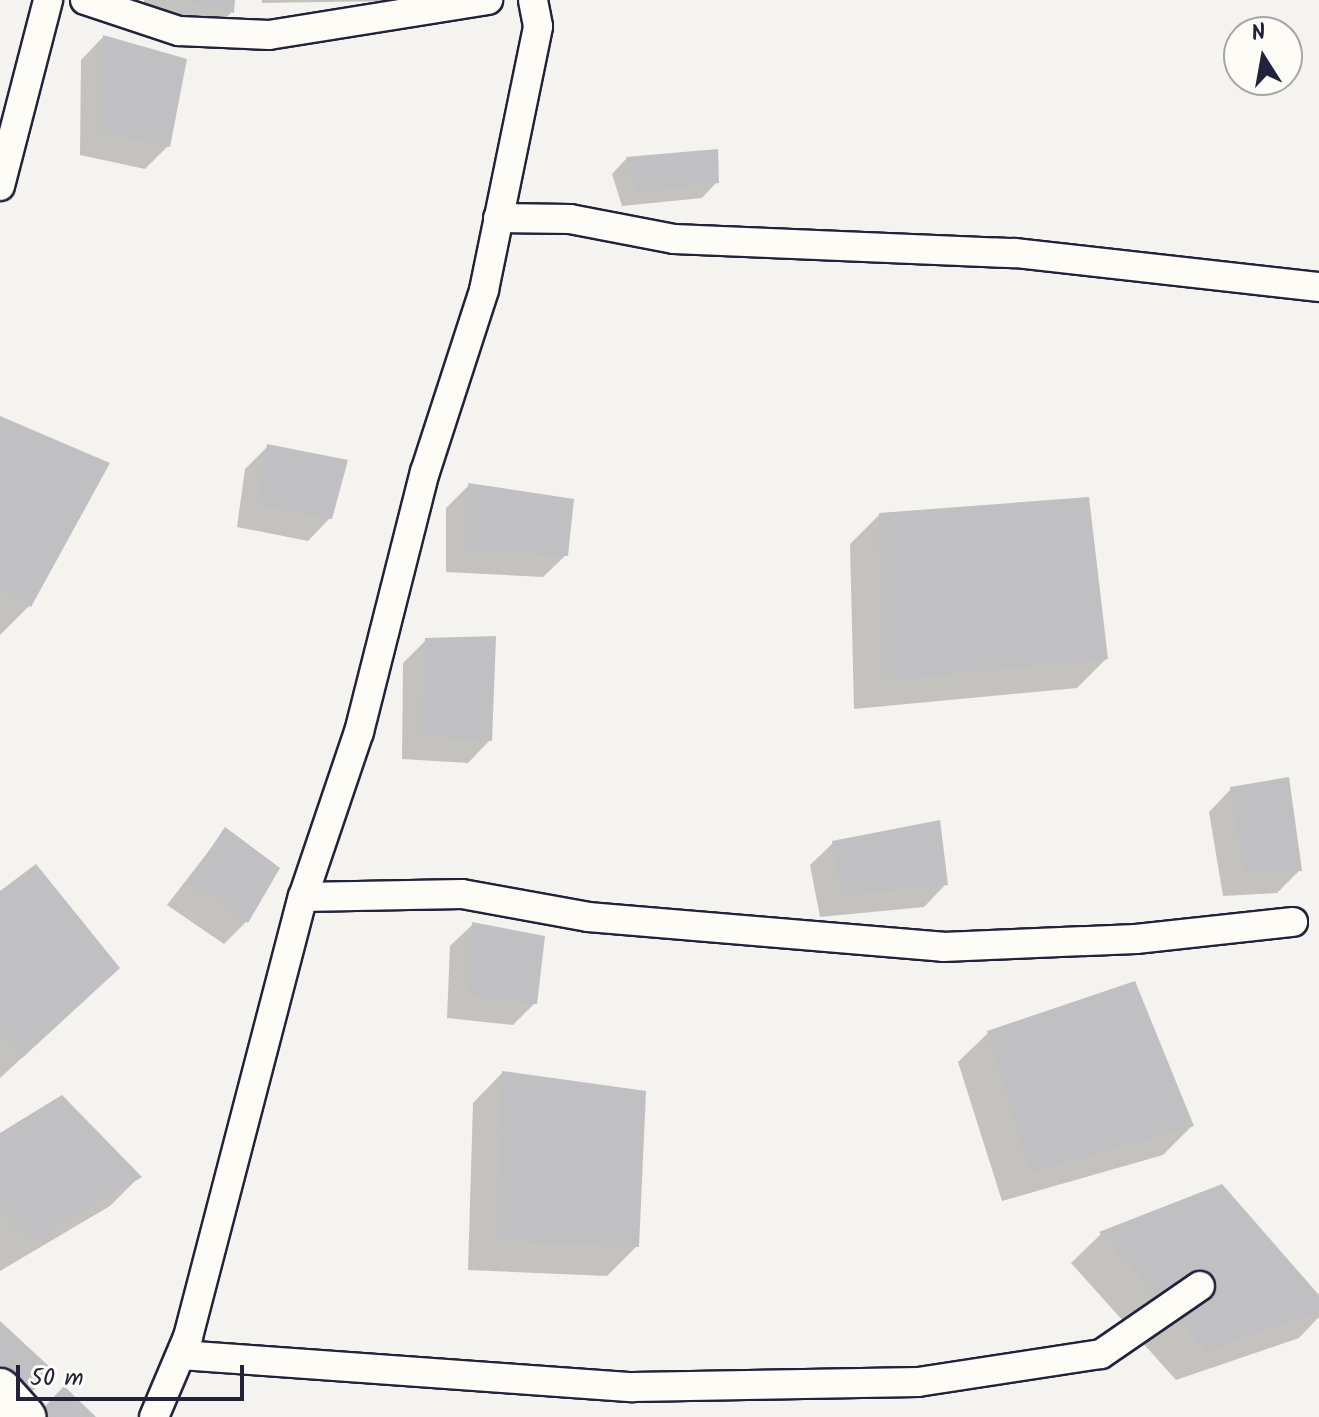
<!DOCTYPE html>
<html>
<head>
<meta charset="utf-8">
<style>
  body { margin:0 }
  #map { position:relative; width:1319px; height:1417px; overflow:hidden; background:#f4f3ef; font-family:Kalam,sans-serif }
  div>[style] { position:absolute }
  .shadow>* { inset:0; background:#0003 }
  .building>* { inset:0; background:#c0bfc2 }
  .roads { filter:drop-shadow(2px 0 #22223b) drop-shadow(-2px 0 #22223b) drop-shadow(0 2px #22223b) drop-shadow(0 -2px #22223b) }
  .street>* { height:28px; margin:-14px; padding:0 14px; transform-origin:14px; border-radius:14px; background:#fdfcf7 }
  .secondary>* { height:40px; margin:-20px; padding:0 20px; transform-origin:20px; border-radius:20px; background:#fdfcf7 }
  span { translate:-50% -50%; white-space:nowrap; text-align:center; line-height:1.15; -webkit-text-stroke:6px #fdfcf7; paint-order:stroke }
  .north { position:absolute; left:1223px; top:16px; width:80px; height:80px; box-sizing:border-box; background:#fdfcf7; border:2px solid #a5a5ac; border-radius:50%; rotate:349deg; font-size:22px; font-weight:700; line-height:32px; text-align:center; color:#22223b }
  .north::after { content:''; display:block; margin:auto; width:28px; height:36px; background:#22223b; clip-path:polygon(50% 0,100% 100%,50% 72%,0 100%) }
  .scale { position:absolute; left:16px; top:1365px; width:228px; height:36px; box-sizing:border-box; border:4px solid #22223b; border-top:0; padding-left:10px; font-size:24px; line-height:28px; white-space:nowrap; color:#22223b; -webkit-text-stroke:6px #fdfcf7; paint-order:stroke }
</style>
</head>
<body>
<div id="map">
  <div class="shadow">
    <i style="clip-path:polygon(144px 0,233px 0,232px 12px,209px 35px,143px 19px)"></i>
    <i style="clip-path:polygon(262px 0,452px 0,262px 3px)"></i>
    <i style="clip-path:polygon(103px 37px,168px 146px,145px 169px,80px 155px,81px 60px)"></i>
    <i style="clip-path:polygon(716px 151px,717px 182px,702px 198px,622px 206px,612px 174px,626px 159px)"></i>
    <i style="clip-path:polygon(0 418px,108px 464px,29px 606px,0 635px)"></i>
    <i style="clip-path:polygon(268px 446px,330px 518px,308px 541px,237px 527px,245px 469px)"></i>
    <i style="clip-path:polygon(469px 485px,566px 555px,543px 577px,446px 572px,446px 508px)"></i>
    <i style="clip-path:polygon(880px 514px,1106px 659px,1077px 688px,854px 709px,850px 544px)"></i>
    <i style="clip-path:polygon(426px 640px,490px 740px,468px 763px,402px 759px,403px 663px)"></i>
    <i style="clip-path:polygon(1231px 789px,1300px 870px,1277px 893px,1223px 896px,1209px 812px)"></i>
    <i style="clip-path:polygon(225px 830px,246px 922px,224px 944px,167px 905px)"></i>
    <i style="clip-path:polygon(833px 843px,946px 884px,924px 907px,820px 917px,810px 865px)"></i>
    <i style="clip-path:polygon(0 894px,88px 997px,0 1078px)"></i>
    <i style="clip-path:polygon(473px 924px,535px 1003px,513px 1025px,447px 1018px,450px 946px)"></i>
    <i style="clip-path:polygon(988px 1033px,1192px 1126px,1163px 1155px,1002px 1201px,958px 1062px)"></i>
    <i style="clip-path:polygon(502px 1073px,637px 1246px,607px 1276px,468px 1270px,473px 1103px)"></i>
    <i style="clip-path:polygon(0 1136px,139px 1177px,110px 1206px,0 1271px)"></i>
    <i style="clip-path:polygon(1222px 1186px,1319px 1298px,1319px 1317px,1299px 1338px,1176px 1380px,1071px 1263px,1101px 1234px)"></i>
  </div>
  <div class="building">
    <i style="clip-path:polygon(183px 0,235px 0,234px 13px)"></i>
    <i style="clip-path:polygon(103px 35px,187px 59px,170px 147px,102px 133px)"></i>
    <i style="clip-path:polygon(718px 149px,719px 183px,637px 192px,626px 157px)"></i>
    <i style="clip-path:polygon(0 416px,110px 463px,31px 607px,0 592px)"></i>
    <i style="clip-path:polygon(267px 444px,348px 460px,332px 519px,258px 505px)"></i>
    <i style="clip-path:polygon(468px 483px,574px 499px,568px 556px,468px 550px)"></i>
    <i style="clip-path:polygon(1089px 497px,1108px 659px,883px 681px,879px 513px)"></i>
    <i style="clip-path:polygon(496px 636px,492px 741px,423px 737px,425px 638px)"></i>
    <i style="clip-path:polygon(1289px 777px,1302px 871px,1245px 874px,1230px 787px)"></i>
    <i style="clip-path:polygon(940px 820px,948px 885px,842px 895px,832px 841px)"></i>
    <i style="clip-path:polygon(225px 827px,280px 868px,248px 923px,188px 882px)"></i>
    <i style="clip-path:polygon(36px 864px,120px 968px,22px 1058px,0 1035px,0 891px)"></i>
    <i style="clip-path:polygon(472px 922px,545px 936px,537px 1004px,469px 996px)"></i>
    <i style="clip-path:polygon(1135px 981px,1194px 1126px,1031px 1173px,987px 1031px)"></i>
    <i style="clip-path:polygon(502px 1071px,646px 1091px,639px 1247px,497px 1241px)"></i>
    <i style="clip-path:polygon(62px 1095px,142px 1177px,30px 1243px,0 1209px,0 1133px)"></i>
    <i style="clip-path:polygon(1222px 1184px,1319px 1295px,1319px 1312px,1207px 1351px,1099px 1232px)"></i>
    <i style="clip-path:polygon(0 1321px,53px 1370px,20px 1404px,0 1382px)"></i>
    <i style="clip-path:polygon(64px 1386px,96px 1417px,35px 1417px)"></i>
  </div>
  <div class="roads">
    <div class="street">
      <i style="left:85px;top:0;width:99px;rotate:18.3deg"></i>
      <i style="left:179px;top:31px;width:90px;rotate:2.5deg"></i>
      <i style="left:269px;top:35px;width:222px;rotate:-9.1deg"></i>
      <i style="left:0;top:186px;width:192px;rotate:-75.5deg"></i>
      <i style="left:498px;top:218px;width:72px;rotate:0.8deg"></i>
      <i style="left:570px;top:219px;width:106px;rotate:10.9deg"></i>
      <i style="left:674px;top:239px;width:341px;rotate:2.4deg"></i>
      <i style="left:1015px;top:253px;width:306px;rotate:6.4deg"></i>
      <i style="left:303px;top:897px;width:159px;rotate:-1.1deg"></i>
      <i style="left:462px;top:894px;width:128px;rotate:10.3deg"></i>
      <i style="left:588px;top:917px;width:356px;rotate:4.8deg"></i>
      <i style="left:943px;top:947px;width:193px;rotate:-2.4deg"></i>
      <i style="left:1136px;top:939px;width:158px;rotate:-6.2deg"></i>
      <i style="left:181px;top:1355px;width:452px;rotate:4.1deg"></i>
      <i style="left:632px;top:1387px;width:286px;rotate:-1deg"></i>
      <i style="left:918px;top:1382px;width:185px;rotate:-8.7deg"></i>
      <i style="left:1101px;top:1354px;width:120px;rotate:-34.5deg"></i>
      <i style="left:154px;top:1417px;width:87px;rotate:-67deg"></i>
      <i style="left:188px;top:1337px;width:455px;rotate:-75.4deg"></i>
      <i style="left:303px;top:897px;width:174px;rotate:-71.3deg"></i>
      <i style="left:359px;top:732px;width:268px;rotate:-75.8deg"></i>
      <i style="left:425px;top:472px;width:191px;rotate:-72deg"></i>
      <i style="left:484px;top:290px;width:269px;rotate:-78.4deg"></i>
      <i style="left:538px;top:26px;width:26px;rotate:-101deg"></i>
    </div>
    <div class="secondary">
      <i style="left:0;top:1389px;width:38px;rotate:48deg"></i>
    </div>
  </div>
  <div class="north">N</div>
  <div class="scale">50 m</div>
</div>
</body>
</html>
